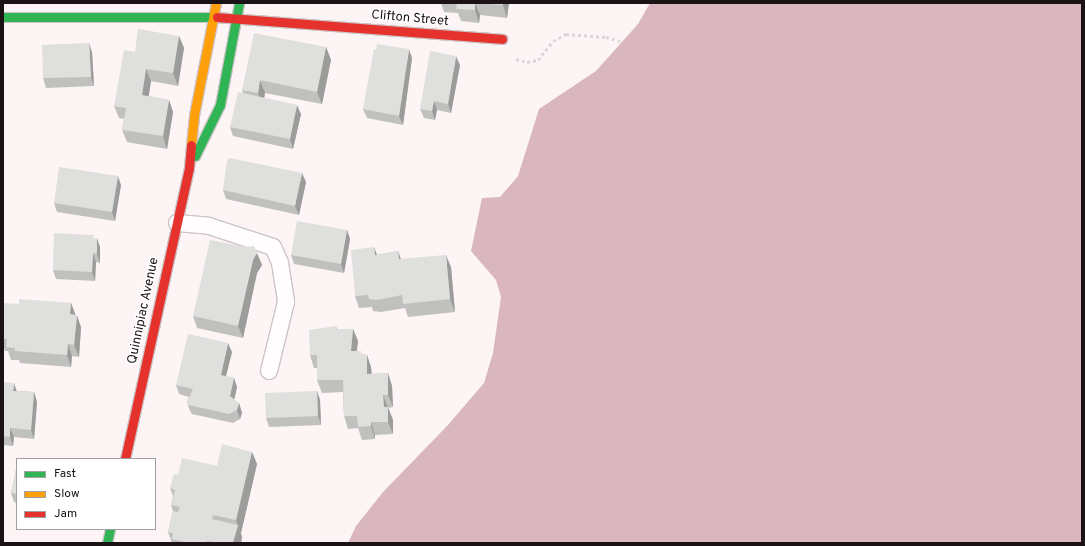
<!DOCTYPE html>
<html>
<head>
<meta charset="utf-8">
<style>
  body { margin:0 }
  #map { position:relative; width:1085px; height:546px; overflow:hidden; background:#fcf4f5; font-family:Overpass,sans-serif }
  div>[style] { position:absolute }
  .water>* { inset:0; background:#dab7be }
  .path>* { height:2.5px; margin-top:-1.25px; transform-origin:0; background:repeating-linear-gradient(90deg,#dad7d8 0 3px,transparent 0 6px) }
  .roads { filter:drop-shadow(1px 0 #ccc4c5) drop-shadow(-1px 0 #ccc4c5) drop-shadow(0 1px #ccc4c5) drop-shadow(0 -1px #ccc4c5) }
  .lane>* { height:16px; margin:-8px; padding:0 8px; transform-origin:8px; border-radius:8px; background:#fffdfe }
  .fast>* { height:9px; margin:-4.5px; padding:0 4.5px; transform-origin:4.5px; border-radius:4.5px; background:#30b455 }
  .slow>* { height:9px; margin:-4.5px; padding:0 4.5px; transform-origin:4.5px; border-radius:4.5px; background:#ff9f0a }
  .jam>* { height:9px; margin:-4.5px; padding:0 4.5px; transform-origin:4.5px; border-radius:4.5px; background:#e5322d }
  .wall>* { inset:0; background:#c0c0be }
  .shaded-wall>* { inset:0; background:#9c9c9b }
  .building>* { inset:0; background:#dfdfdd }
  span { translate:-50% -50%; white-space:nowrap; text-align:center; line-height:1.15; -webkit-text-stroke:3px #fff; paint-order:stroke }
  .street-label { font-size:13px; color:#1a1214 }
  .frame { position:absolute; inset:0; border:4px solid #1a1214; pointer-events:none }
  .legend { position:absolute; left:16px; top:458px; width:140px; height:72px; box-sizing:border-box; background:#fff; border:1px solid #a3a0a1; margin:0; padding:5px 7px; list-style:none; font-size:12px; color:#1a1214 }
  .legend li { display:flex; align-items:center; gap:8px; height:20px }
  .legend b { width:20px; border:1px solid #a3a0a1 }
</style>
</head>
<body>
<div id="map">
  <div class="water">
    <i style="clip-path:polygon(650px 3px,1082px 3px,1082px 543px,348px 543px,356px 526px,383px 492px,448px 425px,484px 383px,493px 353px,501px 297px,496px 280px,471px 251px,482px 198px,500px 197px,518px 176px,539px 109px,596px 71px,638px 24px)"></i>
  </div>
  <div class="path">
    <i style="left:516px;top:59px;width:11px;rotate:15deg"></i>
    <i style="left:527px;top:62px;width:11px;rotate:-10deg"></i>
    <i style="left:538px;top:60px;width:24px;rotate:-52deg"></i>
    <i style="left:553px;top:41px;width:15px;rotate:-28deg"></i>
    <i style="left:566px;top:34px;width:40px;rotate:4.3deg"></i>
    <i style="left:606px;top:37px;width:18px;rotate:16deg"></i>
  </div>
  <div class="roads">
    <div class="lane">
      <i style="left:177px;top:223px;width:32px;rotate:5deg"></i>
      <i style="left:209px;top:226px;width:67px;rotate:18.2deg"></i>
      <i style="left:273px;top:247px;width:17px;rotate:66deg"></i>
      <i style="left:280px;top:263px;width:39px;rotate:81deg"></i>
      <i style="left:286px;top:302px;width:71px;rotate:103.8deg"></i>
    </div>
    <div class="fast">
      <i style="left:3px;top:17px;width:214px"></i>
      <i style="left:195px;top:156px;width:57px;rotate:-63.9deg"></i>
      <i style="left:220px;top:105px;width:104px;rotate:-79.4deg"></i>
      <i style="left:107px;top:543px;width:14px;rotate:-78deg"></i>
    </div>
    <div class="slow">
      <i style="left:191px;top:145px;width:30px;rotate:-84deg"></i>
      <i style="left:194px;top:115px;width:114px;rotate:-78.9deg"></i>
    </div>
    <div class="jam">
      <i style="left:217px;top:17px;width:286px;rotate:4.4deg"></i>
      <i style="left:125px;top:459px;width:298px;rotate:-77.6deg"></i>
      <i style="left:189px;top:168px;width:23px;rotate:-85deg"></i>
    </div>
  </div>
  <div class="wall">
    <i style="clip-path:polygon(441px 3px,509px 3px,507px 18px,480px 15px,479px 23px,461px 21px,458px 13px,444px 12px)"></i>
    <i style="clip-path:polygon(179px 36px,184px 48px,178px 86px,151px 81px,148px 96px,169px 100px,173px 112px,167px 149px,127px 142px,122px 130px,124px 119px,119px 118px,114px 106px,135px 52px)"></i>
    <i style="clip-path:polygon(326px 47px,331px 60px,322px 104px,265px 93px,264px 98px,301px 114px,293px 149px,233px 136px,230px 127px,243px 93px,242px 90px)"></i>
    <i style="clip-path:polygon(92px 52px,94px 86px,46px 88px,43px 78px)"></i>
    <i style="clip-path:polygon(412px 58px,403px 125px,367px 118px,363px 109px)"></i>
    <i style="clip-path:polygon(460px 65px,451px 113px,437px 110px,435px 120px,424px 118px,420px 109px)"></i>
    <i style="clip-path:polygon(306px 182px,299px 215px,226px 199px,223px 190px)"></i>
    <i style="clip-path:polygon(121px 185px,115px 221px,57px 212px,54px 203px)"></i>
    <i style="clip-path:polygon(347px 230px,350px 239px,344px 273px,294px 264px,291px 255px)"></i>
    <i style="clip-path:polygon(95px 238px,100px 247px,100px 263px,96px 262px,95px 281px,56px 279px,53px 270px)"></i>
    <i style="clip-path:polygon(374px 247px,377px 255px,398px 251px,401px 259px,451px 267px,455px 312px,408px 317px,405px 308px,381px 312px,373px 311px,372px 307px,359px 308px,355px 296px)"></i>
    <i style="clip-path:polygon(257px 253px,262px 265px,257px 273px,243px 338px,197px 328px,193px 316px)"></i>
    <i style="clip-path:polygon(71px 303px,75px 315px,81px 327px,79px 357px,72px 356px,71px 367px,20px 363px,19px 360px,11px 360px,8px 351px,5px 351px,3px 345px,3px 307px,19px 304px)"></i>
    <i style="clip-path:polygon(336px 326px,337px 329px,353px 329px,358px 341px,357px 351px,362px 354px,367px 355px,371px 367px,372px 374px,388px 373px,392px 386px,393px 407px,388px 408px,393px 420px,393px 434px,375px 435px,375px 439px,362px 440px,358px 428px,348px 429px,344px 416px,343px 392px,322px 393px,317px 380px,317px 368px,314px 368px,310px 355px)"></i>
    <i style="clip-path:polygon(232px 352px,226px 376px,234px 378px,237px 387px,234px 400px,239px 403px,242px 413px,240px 419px,233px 423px,192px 414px,190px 411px,187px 402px,189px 397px,179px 394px,176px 385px)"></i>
    <i style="clip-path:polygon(3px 382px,17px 391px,34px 392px,37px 402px,34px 439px,14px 437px,13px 446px,3px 445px)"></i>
    <i style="clip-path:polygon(317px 391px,320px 400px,321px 425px,269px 427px,266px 418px)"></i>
    <i style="clip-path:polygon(252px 452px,257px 464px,241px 533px,242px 537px,241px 543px,172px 543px,168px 532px,173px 511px,171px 505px,173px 496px,170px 488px,178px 475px,217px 466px)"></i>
    <i style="clip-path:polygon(17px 465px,17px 503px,14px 502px,11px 493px)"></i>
  </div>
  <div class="shaded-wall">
    <i style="clip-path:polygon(475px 3px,480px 15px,479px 23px,475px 10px)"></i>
    <i style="clip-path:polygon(503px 3px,509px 3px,507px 18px,503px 5px)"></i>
    <i style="clip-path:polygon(179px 36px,184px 48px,178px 86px,173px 73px)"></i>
    <i style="clip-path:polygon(89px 43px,92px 52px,94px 86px,91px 77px)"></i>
    <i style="clip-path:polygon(326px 47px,331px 60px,322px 104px,317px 92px)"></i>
    <i style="clip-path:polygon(409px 49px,412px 58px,403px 125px,399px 116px)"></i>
    <i style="clip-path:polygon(456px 56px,460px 65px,451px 113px,448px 104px)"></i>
    <i style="clip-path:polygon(146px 69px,151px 81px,147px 108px,142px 95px)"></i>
    <i style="clip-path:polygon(260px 80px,265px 93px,263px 106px,258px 93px)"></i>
    <i style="clip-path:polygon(169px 100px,173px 112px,167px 149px,163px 136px)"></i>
    <i style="clip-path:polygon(434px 101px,437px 110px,435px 120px,432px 111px)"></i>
    <i style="clip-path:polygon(297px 105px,301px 114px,293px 149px,290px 139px)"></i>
    <i style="clip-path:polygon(302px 173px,306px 182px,299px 215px,295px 206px)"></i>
    <i style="clip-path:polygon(118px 176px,121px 185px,115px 221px,112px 212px)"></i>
    <i style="clip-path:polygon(347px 230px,350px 239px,344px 273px,341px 264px)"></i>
    <i style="clip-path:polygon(97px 238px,100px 247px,100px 263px,97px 254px)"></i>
    <i style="clip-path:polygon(374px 247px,379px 260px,375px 255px)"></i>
    <i style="clip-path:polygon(398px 251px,402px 263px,399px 259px)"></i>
    <i style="clip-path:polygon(93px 253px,96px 262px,95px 281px,92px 272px)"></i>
    <i style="clip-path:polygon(257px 253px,262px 265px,257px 273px,243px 338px,238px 326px,253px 260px)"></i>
    <i style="clip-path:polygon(446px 255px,451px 267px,455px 312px,450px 299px)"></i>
    <i style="clip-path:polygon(71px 303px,76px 316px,70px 314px)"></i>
    <i style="clip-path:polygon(77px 315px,81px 327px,79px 357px,74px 345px)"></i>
    <i style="clip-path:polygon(353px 329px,358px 341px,355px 364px,351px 351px)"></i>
    <i style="clip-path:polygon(228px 343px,232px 352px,224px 384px,221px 375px)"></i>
    <i style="clip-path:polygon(68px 344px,72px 356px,71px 367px,67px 355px)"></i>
    <i style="clip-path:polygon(367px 355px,371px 367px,372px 386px,367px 374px)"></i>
    <i style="clip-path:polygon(388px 373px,392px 386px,393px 407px,388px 395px)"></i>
    <i style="clip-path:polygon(234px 378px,237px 387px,233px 405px,230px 396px)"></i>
    <i style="clip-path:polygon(14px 383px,17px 392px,13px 391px)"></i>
    <i style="clip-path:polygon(317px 391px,320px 400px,321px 425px,318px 416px)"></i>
    <i style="clip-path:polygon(34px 392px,37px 402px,34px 439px,31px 430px)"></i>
    <i style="clip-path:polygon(383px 395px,388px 408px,384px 407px)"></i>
    <i style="clip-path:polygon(239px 403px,242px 413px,240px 419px,237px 410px)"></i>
    <i style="clip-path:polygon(388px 407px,393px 420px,393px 434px,388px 422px)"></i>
    <i style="clip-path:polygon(371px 422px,375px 435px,375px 439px,371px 426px)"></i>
    <i style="clip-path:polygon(10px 428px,14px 437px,13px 446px,10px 437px)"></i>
    <i style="clip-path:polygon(252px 452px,257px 464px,241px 533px,236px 520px)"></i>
    <i style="clip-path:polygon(238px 525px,242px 537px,241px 543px,233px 543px)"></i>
  </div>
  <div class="building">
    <i style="clip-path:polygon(457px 3px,475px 3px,475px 10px,456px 9px)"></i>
    <i style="clip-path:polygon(477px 3px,503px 3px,503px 5px)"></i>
    <i style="clip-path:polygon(138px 29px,179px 36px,173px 73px,146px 69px,142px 95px,169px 100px,163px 136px,122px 130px,126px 108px,114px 106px,124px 50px,135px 52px)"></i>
    <i style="clip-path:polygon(254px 33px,326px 47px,317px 92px,260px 80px,258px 93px,242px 90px)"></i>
    <i style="clip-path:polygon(89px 43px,91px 77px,43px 78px,42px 45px)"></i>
    <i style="clip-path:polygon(377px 44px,409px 49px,399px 116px,363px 109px,374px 49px,376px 50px)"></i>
    <i style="clip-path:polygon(430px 51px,456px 56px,448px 104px,434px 101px,432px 111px,420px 109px)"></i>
    <i style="clip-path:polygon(238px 92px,297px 105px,290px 139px,230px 127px)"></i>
    <i style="clip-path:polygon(230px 158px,302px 173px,295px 206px,223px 190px,227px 160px)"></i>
    <i style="clip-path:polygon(59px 167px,118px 176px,112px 212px,54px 203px)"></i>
    <i style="clip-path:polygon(297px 221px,347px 230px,341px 264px,291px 255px)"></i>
    <i style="clip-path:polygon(54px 233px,94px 235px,93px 238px,97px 238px,97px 254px,93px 253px,92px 272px,53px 270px)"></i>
    <i style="clip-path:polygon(210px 240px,246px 247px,254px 246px,257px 253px,253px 260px,238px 326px,193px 316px)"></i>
    <i style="clip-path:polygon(374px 247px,375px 255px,398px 251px,399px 259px,446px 255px,450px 299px,403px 304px,402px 295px,377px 300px,369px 299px,368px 295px,355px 296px,351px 250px)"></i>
    <i style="clip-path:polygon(19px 299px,71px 303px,70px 314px,77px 315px,74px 345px,68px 344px,67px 355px,15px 351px,15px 348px,6px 347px,7px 339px,3px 339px,3px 303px,19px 304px)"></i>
    <i style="clip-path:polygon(336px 326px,336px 329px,353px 329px,351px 351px,361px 351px,361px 354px,367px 355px,367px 374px,388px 373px,388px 395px,383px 395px,384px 407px,388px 407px,388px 422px,371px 422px,371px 426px,358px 427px,357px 416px,344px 416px,343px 380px,317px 380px,317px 355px,310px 355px,309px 330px)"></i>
    <i style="clip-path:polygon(188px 334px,228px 343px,221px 375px,234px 378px,230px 396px,239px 403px,237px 410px,229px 414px,189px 405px,187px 402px,193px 389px,176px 385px)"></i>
    <i style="clip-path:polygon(3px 382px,14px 383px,13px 391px,34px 392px,31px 430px,10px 428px,10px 437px,3px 436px)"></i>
    <i style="clip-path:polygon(317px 391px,318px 416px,266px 418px,265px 393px)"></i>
    <i style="clip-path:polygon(222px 444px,252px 452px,236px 520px,213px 515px,212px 519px,238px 525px,233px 543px,217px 543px,207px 541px,206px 543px,189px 543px,172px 539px,173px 533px,168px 532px,173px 511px,178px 512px,180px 507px,171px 505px,175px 490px,170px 488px,174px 474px,178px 475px,182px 458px,217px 466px)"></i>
    <i style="clip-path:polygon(17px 465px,17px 494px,11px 493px)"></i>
  </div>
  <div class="street-label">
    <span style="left:410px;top:19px;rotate:5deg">Clifton Street</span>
    <span style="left:144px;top:311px;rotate:-78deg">Quinnipiac Avenue</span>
  </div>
  <div class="frame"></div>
  <ul class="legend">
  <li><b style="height:5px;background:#30b455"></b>Fast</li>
  <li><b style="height:5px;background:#ff9f0a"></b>Slow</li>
  <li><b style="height:5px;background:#e5322d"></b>Jam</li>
  </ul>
</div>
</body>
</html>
